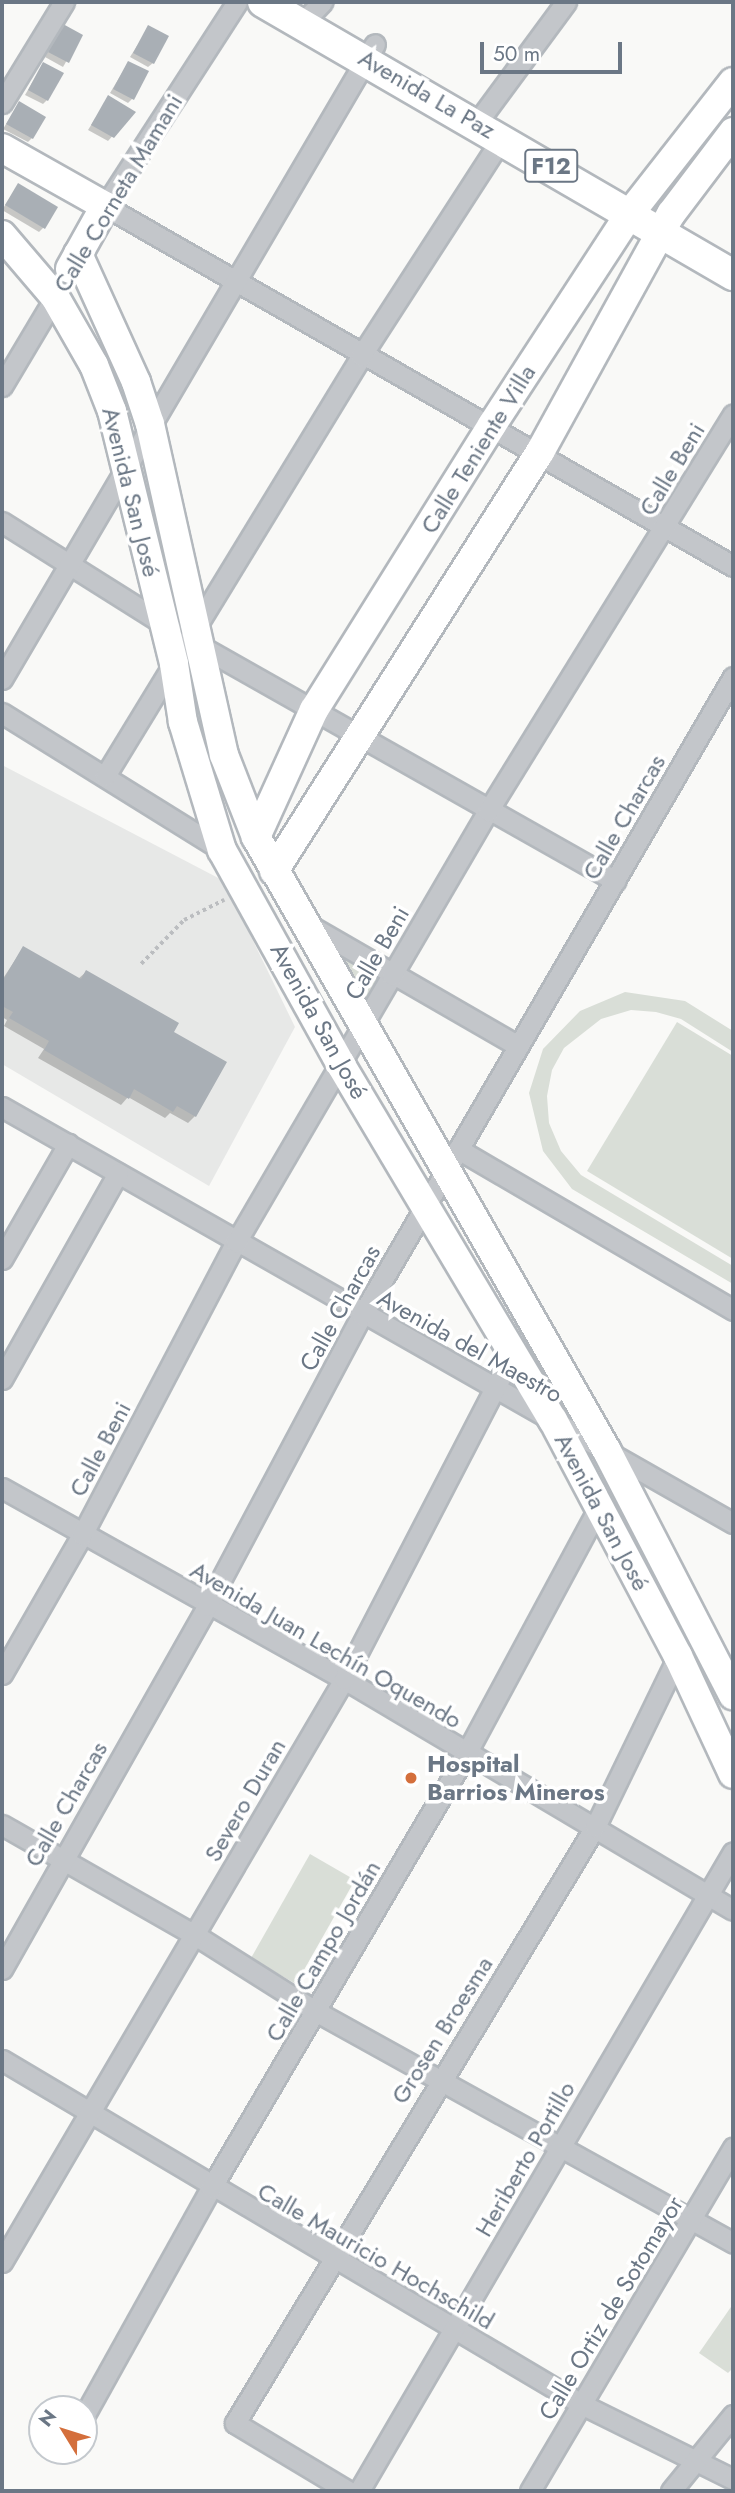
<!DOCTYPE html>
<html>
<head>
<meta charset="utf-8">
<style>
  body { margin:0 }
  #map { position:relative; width:735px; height:2493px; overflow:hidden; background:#f9f9f7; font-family:Jost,sans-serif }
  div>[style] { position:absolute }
  .built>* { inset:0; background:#e7e8e7 }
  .green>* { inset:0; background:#d9ded7 }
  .shadow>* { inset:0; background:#0003 }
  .building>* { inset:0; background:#a9afb5 }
  .path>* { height:3.5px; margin-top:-1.75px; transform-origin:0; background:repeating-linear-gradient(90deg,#bbbdc0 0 3.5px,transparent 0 7px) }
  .roads { filter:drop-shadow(2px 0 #b3b8bd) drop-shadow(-2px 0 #b3b8bd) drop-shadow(0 2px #b3b8bd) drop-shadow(0 -2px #b3b8bd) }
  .street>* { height:19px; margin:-9.5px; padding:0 9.5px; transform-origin:9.5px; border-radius:9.5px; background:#c3c6ca }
  .secondary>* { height:28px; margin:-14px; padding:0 14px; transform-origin:14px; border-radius:14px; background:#fff }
  .primary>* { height:30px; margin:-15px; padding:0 15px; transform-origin:15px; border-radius:15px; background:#fff }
  .dots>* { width:19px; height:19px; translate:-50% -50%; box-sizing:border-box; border:4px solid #fff; border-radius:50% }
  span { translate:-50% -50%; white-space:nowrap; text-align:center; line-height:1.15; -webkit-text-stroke:7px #fff; paint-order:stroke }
  .shield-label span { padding:2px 5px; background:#fff; border:2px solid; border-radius:5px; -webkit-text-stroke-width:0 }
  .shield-label { font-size:23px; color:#6b7785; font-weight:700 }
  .street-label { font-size:24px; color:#6b7785 }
  .poi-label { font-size:24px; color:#6b7785; font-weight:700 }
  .left { translate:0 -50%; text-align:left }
  .frame { position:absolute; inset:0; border:4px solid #6b7785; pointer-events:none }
  .north { position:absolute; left:28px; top:2395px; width:70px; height:70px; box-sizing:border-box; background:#fff; border:2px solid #c4c9ce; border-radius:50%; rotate:308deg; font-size:19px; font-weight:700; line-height:28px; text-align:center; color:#6b7785 }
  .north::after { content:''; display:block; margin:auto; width:24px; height:32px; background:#d46f3c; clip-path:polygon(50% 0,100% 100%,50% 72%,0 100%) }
  .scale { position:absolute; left:480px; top:42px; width:142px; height:32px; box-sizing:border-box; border:4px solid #6b7785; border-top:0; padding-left:9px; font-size:21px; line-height:24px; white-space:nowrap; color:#6b7785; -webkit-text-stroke:5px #fff; paint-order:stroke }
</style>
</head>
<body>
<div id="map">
  <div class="built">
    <i style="clip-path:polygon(2px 765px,224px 881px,295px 1027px,209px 1186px,2px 1064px)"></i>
  </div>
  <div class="green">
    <i style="clip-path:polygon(335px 950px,378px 977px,364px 1001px)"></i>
    <i style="clip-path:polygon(625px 992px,685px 1001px,733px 1031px,733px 1052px,681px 1019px,656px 1012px,631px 1010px,601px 1019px,564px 1048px,552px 1070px,547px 1096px,549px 1123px,561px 1151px,581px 1175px,733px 1266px,733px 1284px,572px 1189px,543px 1151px,529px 1093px,543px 1049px,580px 1011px)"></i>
    <i style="clip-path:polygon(677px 1022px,733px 1056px,733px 1259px,587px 1171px)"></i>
    <i style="clip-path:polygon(310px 1854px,355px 1880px,296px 1984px,251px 1958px)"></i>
    <i style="clip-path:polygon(733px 2304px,733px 2368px,728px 2373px,699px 2353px)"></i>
  </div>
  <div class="shadow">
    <i style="clip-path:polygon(63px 26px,81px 36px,63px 67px,45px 57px)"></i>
    <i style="clip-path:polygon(149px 27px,153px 63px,148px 67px,130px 57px)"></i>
    <i style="clip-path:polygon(128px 63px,132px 99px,128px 103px,110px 93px)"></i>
    <i style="clip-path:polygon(43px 64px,47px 100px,43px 104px,25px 95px)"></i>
    <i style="clip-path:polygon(108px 98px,134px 112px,108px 141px,88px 130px)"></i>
    <i style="clip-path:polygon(19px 103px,32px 138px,28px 142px,3px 129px)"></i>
    <i style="clip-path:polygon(18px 185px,44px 227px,39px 232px,2px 210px)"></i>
    <i style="clip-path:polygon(23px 948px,78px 979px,86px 972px,172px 1033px,195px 1116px,188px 1123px,170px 1113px,165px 1118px,128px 1097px,121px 1105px,38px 1058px,44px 1049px,4px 1026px,7px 1020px,2px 1017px,2px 980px)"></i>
  </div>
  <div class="building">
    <i style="clip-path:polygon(63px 24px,83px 35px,69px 63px,48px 52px)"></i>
    <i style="clip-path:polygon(148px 25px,169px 36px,154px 64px,133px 53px)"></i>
    <i style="clip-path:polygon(128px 61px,149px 71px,134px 100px,113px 89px)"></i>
    <i style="clip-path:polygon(43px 62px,64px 73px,48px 101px,28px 90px)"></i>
    <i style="clip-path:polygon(108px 95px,136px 112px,114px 138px,91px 125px)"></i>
    <i style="clip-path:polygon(19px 101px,46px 117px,33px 139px,6px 124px)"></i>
    <i style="clip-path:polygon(18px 183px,58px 207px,45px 229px,5px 205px)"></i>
    <i style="clip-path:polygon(23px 946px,81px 979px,86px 970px,179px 1023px,174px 1032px,227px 1062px,196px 1117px,177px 1106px,173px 1112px,134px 1089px,129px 1099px,44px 1050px,49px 1041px,9px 1018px,13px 1012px,2px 1006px,2px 982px)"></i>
  </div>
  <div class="path">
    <i style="left:141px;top:964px;width:62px;rotate:-45.7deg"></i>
    <i style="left:184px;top:920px;width:45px;rotate:-26.6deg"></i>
  </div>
  <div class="roads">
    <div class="street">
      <i style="left:237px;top:2px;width:243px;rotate:122.9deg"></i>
      <i style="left:105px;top:206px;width:724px;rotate:29.82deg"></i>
      <i style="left:303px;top:22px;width:28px;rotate:-46deg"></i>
      <i style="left:2px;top:103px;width:119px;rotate:-58.5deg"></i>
      <i style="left:476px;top:124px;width:152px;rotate:-53.6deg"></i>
      <i style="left:2px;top:386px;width:104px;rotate:-59.2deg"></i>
      <i style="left:2px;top:522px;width:199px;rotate:32.2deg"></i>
      <i style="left:195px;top:643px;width:483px;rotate:29.5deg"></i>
      <i style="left:2px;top:679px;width:736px;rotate:-59.57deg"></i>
      <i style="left:2px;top:713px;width:259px;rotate:31.9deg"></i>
      <i style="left:105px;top:776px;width:492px;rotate:-58.6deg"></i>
      <i style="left:361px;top:356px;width:260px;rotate:-57.1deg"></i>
      <i style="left:307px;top:924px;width:244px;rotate:30deg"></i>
      <i style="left:2px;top:1107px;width:841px;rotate:29.64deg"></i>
      <i style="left:458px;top:1149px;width:319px;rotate:30.3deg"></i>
      <i style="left:2px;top:1259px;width:133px;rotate:-60.1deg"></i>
      <i style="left:2px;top:1379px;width:236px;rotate:-60.6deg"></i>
      <i style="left:2px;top:1488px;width:392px;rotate:29.2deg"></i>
      <i style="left:344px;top:1679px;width:452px;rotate:30.7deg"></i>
      <i style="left:2px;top:1674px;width:160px;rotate:-60.1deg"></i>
      <i style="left:82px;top:1535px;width:331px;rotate:-62.3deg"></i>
      <i style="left:236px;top:1242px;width:309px;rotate:-59.7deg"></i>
      <i style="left:392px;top:975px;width:190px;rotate:-59.7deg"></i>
      <i style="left:488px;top:811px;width:466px;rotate:-58.3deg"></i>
      <i style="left:2px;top:1825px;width:222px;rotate:29.7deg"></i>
      <i style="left:195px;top:1935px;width:144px;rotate:32.3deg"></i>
      <i style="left:317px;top:2012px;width:476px;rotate:29deg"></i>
      <i style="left:2px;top:1969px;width:417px;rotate:-60.5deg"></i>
      <i style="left:207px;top:1606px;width:330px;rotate:-62deg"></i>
      <i style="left:362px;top:1315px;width:738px;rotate:-59.82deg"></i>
      <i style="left:2px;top:2060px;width:676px;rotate:30.7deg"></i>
      <i style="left:583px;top:2405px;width:167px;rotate:26.3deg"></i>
      <i style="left:2px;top:2262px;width:676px;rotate:-59.6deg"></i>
      <i style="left:344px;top:1679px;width:367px;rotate:-62.6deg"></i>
      <i style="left:84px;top:2416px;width:261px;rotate:-60.9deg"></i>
      <i style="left:211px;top:2188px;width:503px;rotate:-59.56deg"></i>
      <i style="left:466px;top:1754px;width:281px;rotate:-61.7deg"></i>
      <i style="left:348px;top:2491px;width:132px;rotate:-149deg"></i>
      <i style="left:235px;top:2423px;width:696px;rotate:-58.87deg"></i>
      <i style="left:595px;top:1827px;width:190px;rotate:-64.1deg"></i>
      <i style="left:359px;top:2491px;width:740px;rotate:-59.66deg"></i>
      <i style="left:530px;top:2491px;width:399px;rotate:-59.4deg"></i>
      <i style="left:671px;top:2491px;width:98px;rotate:-50.8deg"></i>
    </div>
    <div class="secondary">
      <i style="left:2px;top:148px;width:118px;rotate:29.4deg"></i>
      <i style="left:105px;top:206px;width:72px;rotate:119.1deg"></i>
      <i style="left:2px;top:235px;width:82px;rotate:49.5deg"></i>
      <i style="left:55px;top:297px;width:78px;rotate:60.2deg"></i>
      <i style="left:94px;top:365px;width:49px;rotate:68.6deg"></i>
      <i style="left:112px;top:411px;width:260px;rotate:76.2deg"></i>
      <i style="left:174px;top:664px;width:59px;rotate:81.2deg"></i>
      <i style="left:183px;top:722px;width:134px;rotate:73.1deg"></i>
      <i style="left:222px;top:850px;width:246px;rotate:61deg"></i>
      <i style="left:341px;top:1065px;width:413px;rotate:59.2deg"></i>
      <i style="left:553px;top:1420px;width:267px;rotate:62.1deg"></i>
      <i style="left:678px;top:1656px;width:130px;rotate:65deg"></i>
      <i style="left:78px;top:254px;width:141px;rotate:65.6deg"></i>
      <i style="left:136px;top:382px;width:44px;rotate:71.6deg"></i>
      <i style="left:150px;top:424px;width:339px;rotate:77.4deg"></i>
      <i style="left:224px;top:755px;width:88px;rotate:68.7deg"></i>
      <i style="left:256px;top:837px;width:707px;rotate:60.25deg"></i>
      <i style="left:607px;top:1451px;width:275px;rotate:62.7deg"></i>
      <i style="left:256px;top:837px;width:140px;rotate:-65.5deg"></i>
      <i style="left:314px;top:710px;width:336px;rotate:-58deg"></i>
      <i style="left:492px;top:425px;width:254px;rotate:-56.9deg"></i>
      <i style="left:631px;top:212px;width:165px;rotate:-51.9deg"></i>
      <i style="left:274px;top:871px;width:496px;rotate:-57.6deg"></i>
      <i style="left:540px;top:452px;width:272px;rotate:-61.2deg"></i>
      <i style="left:671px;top:214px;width:103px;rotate:-52.9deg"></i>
    </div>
    <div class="primary">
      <i style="left:263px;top:2px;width:544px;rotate:30.15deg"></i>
    </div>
  </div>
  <div class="dots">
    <i style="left:411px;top:1778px;background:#d46f3c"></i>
  </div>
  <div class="shield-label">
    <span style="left:551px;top:166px">F12</span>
  </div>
  <div class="street-label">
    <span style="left:427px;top:94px;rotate:30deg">Avenida La Paz</span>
    <span style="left:118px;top:193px;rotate:-59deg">Calle Corneta Mamani</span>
    <span style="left:478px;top:449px;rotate:-58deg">Calle Teniente Villa</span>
    <span style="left:672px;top:469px;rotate:-59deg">Calle Beni</span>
    <span style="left:131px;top:492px;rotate:76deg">Avenida San José</span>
    <span style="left:624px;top:817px;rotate:-60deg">Calle Charcas</span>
    <span style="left:377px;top:953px;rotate:-60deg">Calle Beni</span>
    <span style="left:319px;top:1021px;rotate:61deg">Avenida San José</span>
    <span style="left:340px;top:1308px;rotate:-61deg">Calle Charcas</span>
    <span style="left:470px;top:1346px;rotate:29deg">Avenida del Maestro</span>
    <span style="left:100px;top:1449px;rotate:-62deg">Calle Beni</span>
    <span style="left:602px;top:1512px;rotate:62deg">Avenida San José</span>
    <span style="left:326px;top:1645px;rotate:30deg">Avenida Juan Lechín Oquendo</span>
    <span style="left:245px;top:1800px;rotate:-60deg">Severo Duran</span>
    <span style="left:66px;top:1804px;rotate:-60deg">Calle Charcas</span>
    <span style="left:323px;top:1951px;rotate:-60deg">Calle Campo Jordán</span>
    <span style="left:442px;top:2030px;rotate:-58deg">Grosen Broesma</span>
    <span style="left:525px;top:2159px;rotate:-60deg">Heriberto Portillo</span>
    <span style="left:376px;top:2256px;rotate:30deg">Calle Mauricio Hochschild</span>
    <span style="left:611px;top:2308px;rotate:-59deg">Calle Ortiz de Sotomayor</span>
  </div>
  <div class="poi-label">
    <span class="left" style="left:427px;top:1778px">Hospital<br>Barrios Mineros</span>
  </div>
  <div class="frame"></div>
  <div class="north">N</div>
  <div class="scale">50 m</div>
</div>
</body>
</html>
